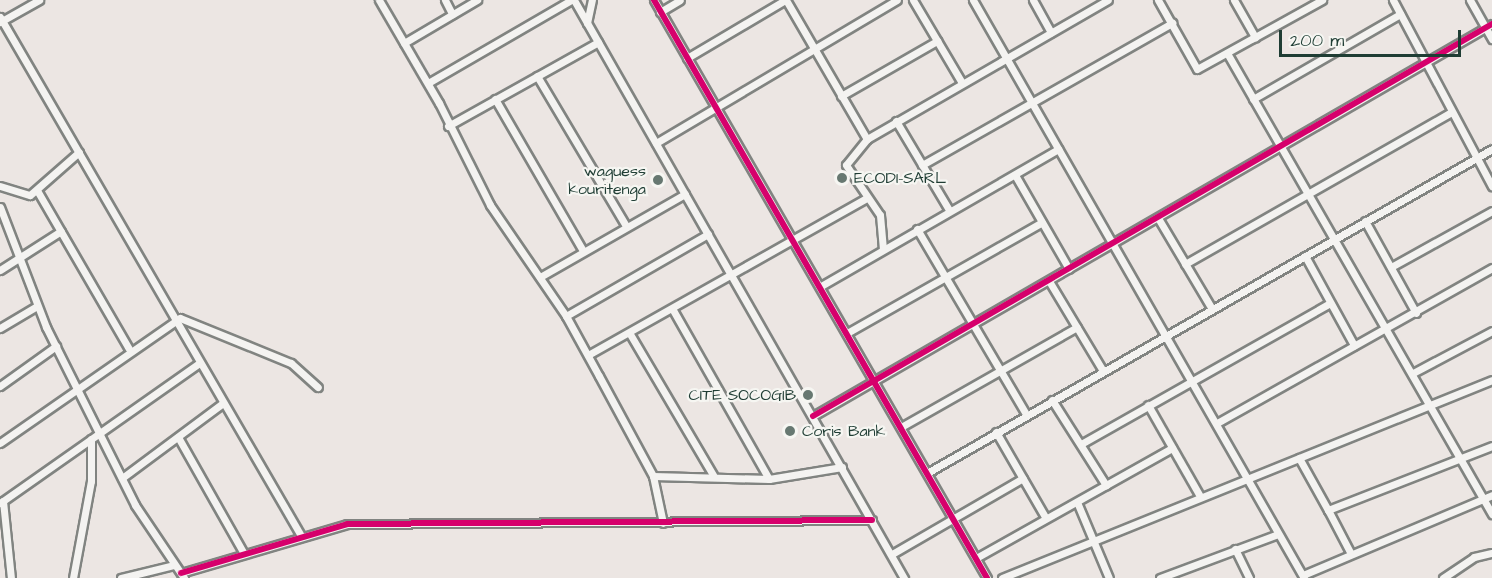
<!DOCTYPE html>
<html>
<head>
<meta charset="utf-8">
<style>
  body { margin:0 }
  #map { position:relative; width:1492px; height:578px; overflow:hidden; background:#ece6e3; font-family:"Architects Daughter",sans-serif }
  div>[style] { position:absolute }
  .roads { filter:drop-shadow(2px 0 #818481) drop-shadow(-2px 0 #818481) drop-shadow(0 2px #818481) drop-shadow(0 -2px #818481) }
  .minor>* { height:7px; margin:-3.5px; padding:0 3.5px; transform-origin:3.5px; border-radius:3.5px; background:#f4f3f1 }
  .cycleway>* { height:6px; margin:-3px; padding:0 3px; transform-origin:3px; border-radius:3px; background:#d6006c }
  .dots>* { width:16px; height:16px; translate:-50% -50%; box-sizing:border-box; border:3px solid #f6f6f2; border-radius:50% }
  span { translate:-50% -50%; white-space:nowrap; text-align:center; line-height:1.15; -webkit-text-stroke:4.5px #f6f6f2; paint-order:stroke }
  .poi-label { font-size:16px; color:#1f3d34 }
  .right { translate:-100% -50%; text-align:right }
  .left { translate:0 -50%; text-align:left }
  .scale { position:absolute; left:1279px; top:30px; width:182px; height:27px; box-sizing:border-box; border:3px solid #1f3d34; border-top:0; padding-left:8px; font-size:18px; line-height:21px; white-space:nowrap; color:#1f3d34; -webkit-text-stroke:4px #f6f6f2; paint-order:stroke }
</style>
</head>
<body>
<div id="map">
  <div class="roads">
    <div class="minor">
      <i style="left:379px;top:0;width:119px;rotate:59.8deg"></i>
      <i style="left:439px;top:103px;width:114px;rotate:63.4deg"></i>
      <i style="left:490px;top:205px;width:135px;rotate:55.6deg"></i>
      <i style="left:566px;top:316px;width:68px;rotate:61.2deg"></i>
      <i style="left:599px;top:376px;width:114px;rotate:61.6deg"></i>
      <i style="left:653px;top:476px;width:48px;rotate:78deg"></i>
      <i style="left:445px;top:0;width:16px;rotate:63deg"></i>
      <i style="left:574px;top:0;width:666px;rotate:60.28deg"></i>
      <i style="left:654px;top:0;width:667px;rotate:60.05deg"></i>
      <i style="left:786px;top:0;width:161px;rotate:59.8deg"></i>
      <i style="left:867px;top:139px;width:33px;rotate:129deg"></i>
      <i style="left:846px;top:165px;width:60px;rotate:55.8deg"></i>
      <i style="left:880px;top:215px;width:34px;rotate:85deg"></i>
      <i style="left:913px;top:0;width:96px;rotate:59.4deg"></i>
      <i style="left:973px;top:0;width:666px;rotate:60.2deg"></i>
      <i style="left:1033px;top:0;width:37px;rotate:61deg"></i>
      <i style="left:1158px;top:0;width:79px;rotate:60.5deg"></i>
      <i style="left:1197px;top:69px;width:143px;rotate:-28.9deg"></i>
      <i style="left:1234px;top:0;width:43px;rotate:60.4deg"></i>
      <i style="left:1393px;top:0;width:211px;rotate:62deg"></i>
      <i style="left:1470px;top:0;width:45px;rotate:60.6deg"></i>
      <i style="left:660px;top:12px;width:23px;rotate:-31deg"></i>
      <i style="left:0;top:17px;width:598px;rotate:59.87deg"></i>
      <i style="left:0;top:22px;width:45px;rotate:-29.4deg"></i>
      <i style="left:587px;top:23px;width:24px;rotate:-78deg"></i>
      <i style="left:404px;top:43px;width:85px;rotate:-30.5deg"></i>
      <i style="left:1227px;top:53px;width:532px;rotate:60.11deg"></i>
      <i style="left:687px;top:58px;width:114px;rotate:-30.6deg"></i>
      <i style="left:537px;top:76px;width:174px;rotate:59.3deg"></i>
      <i style="left:428px;top:83px;width:165px;rotate:-30.1deg"></i>
      <i style="left:841px;top:96px;width:111px;rotate:-29.8deg"></i>
      <i style="left:495px;top:99px;width:176px;rotate:59.9deg"></i>
      <i style="left:1253px;top:99px;width:170px;rotate:-30deg"></i>
      <i style="left:896px;top:121px;width:104px;rotate:59.2deg"></i>
      <i style="left:448px;top:126px;width:172px;rotate:-29.2deg"></i>
      <i style="left:867px;top:139px;width:278px;rotate:-30deg"></i>
      <i style="left:656px;top:143px;width:280px;rotate:-30.7deg"></i>
      <i style="left:922px;top:165px;width:288px;rotate:-29.6deg"></i>
      <i style="left:1015px;top:175px;width:108px;rotate:60.1deg"></i>
      <i style="left:0;top:186px;width:31px;rotate:17deg"></i>
      <i style="left:30px;top:195px;width:65px;rotate:-41.3deg"></i>
      <i style="left:38px;top:192px;width:181px;rotate:59.9deg"></i>
      <i style="left:0;top:207px;width:129px;rotate:69deg"></i>
      <i style="left:46px;top:327px;width:199px;rotate:63.4deg"></i>
      <i style="left:135px;top:505px;width:88px;rotate:56.1deg"></i>
      <i style="left:1158px;top:218px;width:106px;rotate:59.3deg"></i>
      <i style="left:1365px;top:221px;width:105px;rotate:61deg"></i>
      <i style="left:917px;top:229px;width:215px;rotate:59.5deg"></i>
      <i style="left:1305px;top:256px;width:102px;rotate:61.2deg"></i>
      <i style="left:1185px;top:264px;width:307px;rotate:-29.7deg"></i>
      <i style="left:1391px;top:267px;width:115px;rotate:-29deg"></i>
      <i style="left:0;top:270px;width:72px;rotate:-32.6deg"></i>
      <i style="left:540px;top:277px;width:167px;rotate:-29.8deg"></i>
      <i style="left:1049px;top:281px;width:105px;rotate:59deg"></i>
      <i style="left:821px;top:286px;width:274px;rotate:-30deg"></i>
      <i style="left:673px;top:310px;width:194px;rotate:60.4deg"></i>
      <i style="left:566px;top:316px;width:164px;rotate:-30deg"></i>
      <i style="left:0;top:328px;width:43px;rotate:-30.7deg"></i>
      <i style="left:847px;top:333px;width:224px;rotate:-29.6deg"></i>
      <i style="left:630px;top:334px;width:164px;rotate:59.5deg"></i>
      <i style="left:588px;top:355px;width:320px;rotate:-29.4deg"></i>
      <i style="left:1413px;top:373px;width:89px;rotate:-28deg"></i>
      <i style="left:0;top:386px;width:69px;rotate:-35.5deg"></i>
      <i style="left:1052px;top:400px;width:101px;rotate:57.6deg"></i>
      <i style="left:1148px;top:405px;width:105px;rotate:60.3deg"></i>
      <i style="left:813px;top:416px;width:784px;rotate:-30deg"></i>
      <i style="left:1217px;top:423px;width:316px;rotate:-29.4deg"></i>
      <i style="left:901px;top:427px;width:202px;rotate:-29.6deg"></i>
      <i style="left:996px;top:432px;width:98px;rotate:60deg"></i>
      <i style="left:178px;top:437px;width:132px;rotate:60.5deg"></i>
      <i style="left:0;top:443px;width:219px;rotate:-34.8deg"></i>
      <i style="left:180px;top:318px;width:120px;rotate:22.1deg"></i>
      <i style="left:291px;top:363px;width:36px;rotate:42deg"></i>
      <i style="left:1081px;top:444px;width:286px;rotate:-29.5deg"></i>
      <i style="left:1299px;top:458px;width:60px;rotate:60.9deg"></i>
      <i style="left:927px;top:473px;width:651px;rotate:-29.83deg"></i>
      <i style="left:653px;top:476px;width:116px;rotate:1.5deg"></i>
      <i style="left:769px;top:479px;width:74px;rotate:-9.3deg"></i>
      <i style="left:122px;top:478px;width:126px;rotate:-36.6deg"></i>
      <i style="left:3px;top:501px;width:77px;rotate:84.1deg"></i>
      <i style="left:1077px;top:502px;width:82px;rotate:67.2deg"></i>
      <i style="left:0;top:503px;width:243px;rotate:-35.1deg"></i>
      <i style="left:1235px;top:549px;width:32px;rotate:64deg"></i>
      <i style="left:1350px;top:552px;width:47px;rotate:-117.6deg"></i>
      <i style="left:1328px;top:510px;width:176px;rotate:-21.3deg"></i>
      <i style="left:892px;top:554px;width:151px;rotate:-30.1deg"></i>
      <i style="left:976px;top:558px;width:225px;rotate:-29.3deg"></i>
      <i style="left:181px;top:573px;width:173px;rotate:-16.4deg"></i>
      <i style="left:347px;top:524px;width:525px;rotate:-0.44deg"></i>
      <i style="left:1303px;top:575px;width:205px;rotate:-22.9deg"></i>
      <i style="left:73px;top:578px;width:99px;rotate:-79.5deg"></i>
      <i style="left:91px;top:481px;width:42px;rotate:-90deg"></i>
      <i style="left:121px;top:578px;width:55px;rotate:-13.8deg"></i>
      <i style="left:1002px;top:578px;width:528px;rotate:-22deg"></i>
      <i style="left:1160px;top:578px;width:126px;rotate:-20.4deg"></i>
      <i style="left:1443px;top:578px;width:37px;rotate:-34deg"></i>
      <i style="left:1474px;top:557px;width:18px;rotate:-13deg"></i>
    </div>
  </div>
  <div class="cycleway">
    <i style="left:654px;top:0;width:667px;rotate:60.05deg"></i>
    <i style="left:813px;top:416px;width:784px;rotate:-30deg"></i>
    <i style="left:181px;top:573px;width:173px;rotate:-16.4deg"></i>
    <i style="left:347px;top:524px;width:525px;rotate:-0.44deg"></i>
  </div>
  <div class="dots">
    <i style="left:842px;top:178px;background:#677871"></i>
    <i style="left:658px;top:180px;background:#677871"></i>
    <i style="left:808px;top:395px;background:#677871"></i>
    <i style="left:790px;top:431px;background:#677871"></i>
  </div>
  <div class="poi-label">
    <span class="right" style="left:646px;top:180px">waguess<br>kouritenga</span>
    <span class="left" style="left:854px;top:178px">ECODI-SARL</span>
    <span class="right" style="left:796px;top:395px">CITE SOCOGIB</span>
    <span class="left" style="left:802px;top:431px">Coris Bank</span>
  </div>
  <div class="scale">200 m</div>
</div>
</body>
</html>
